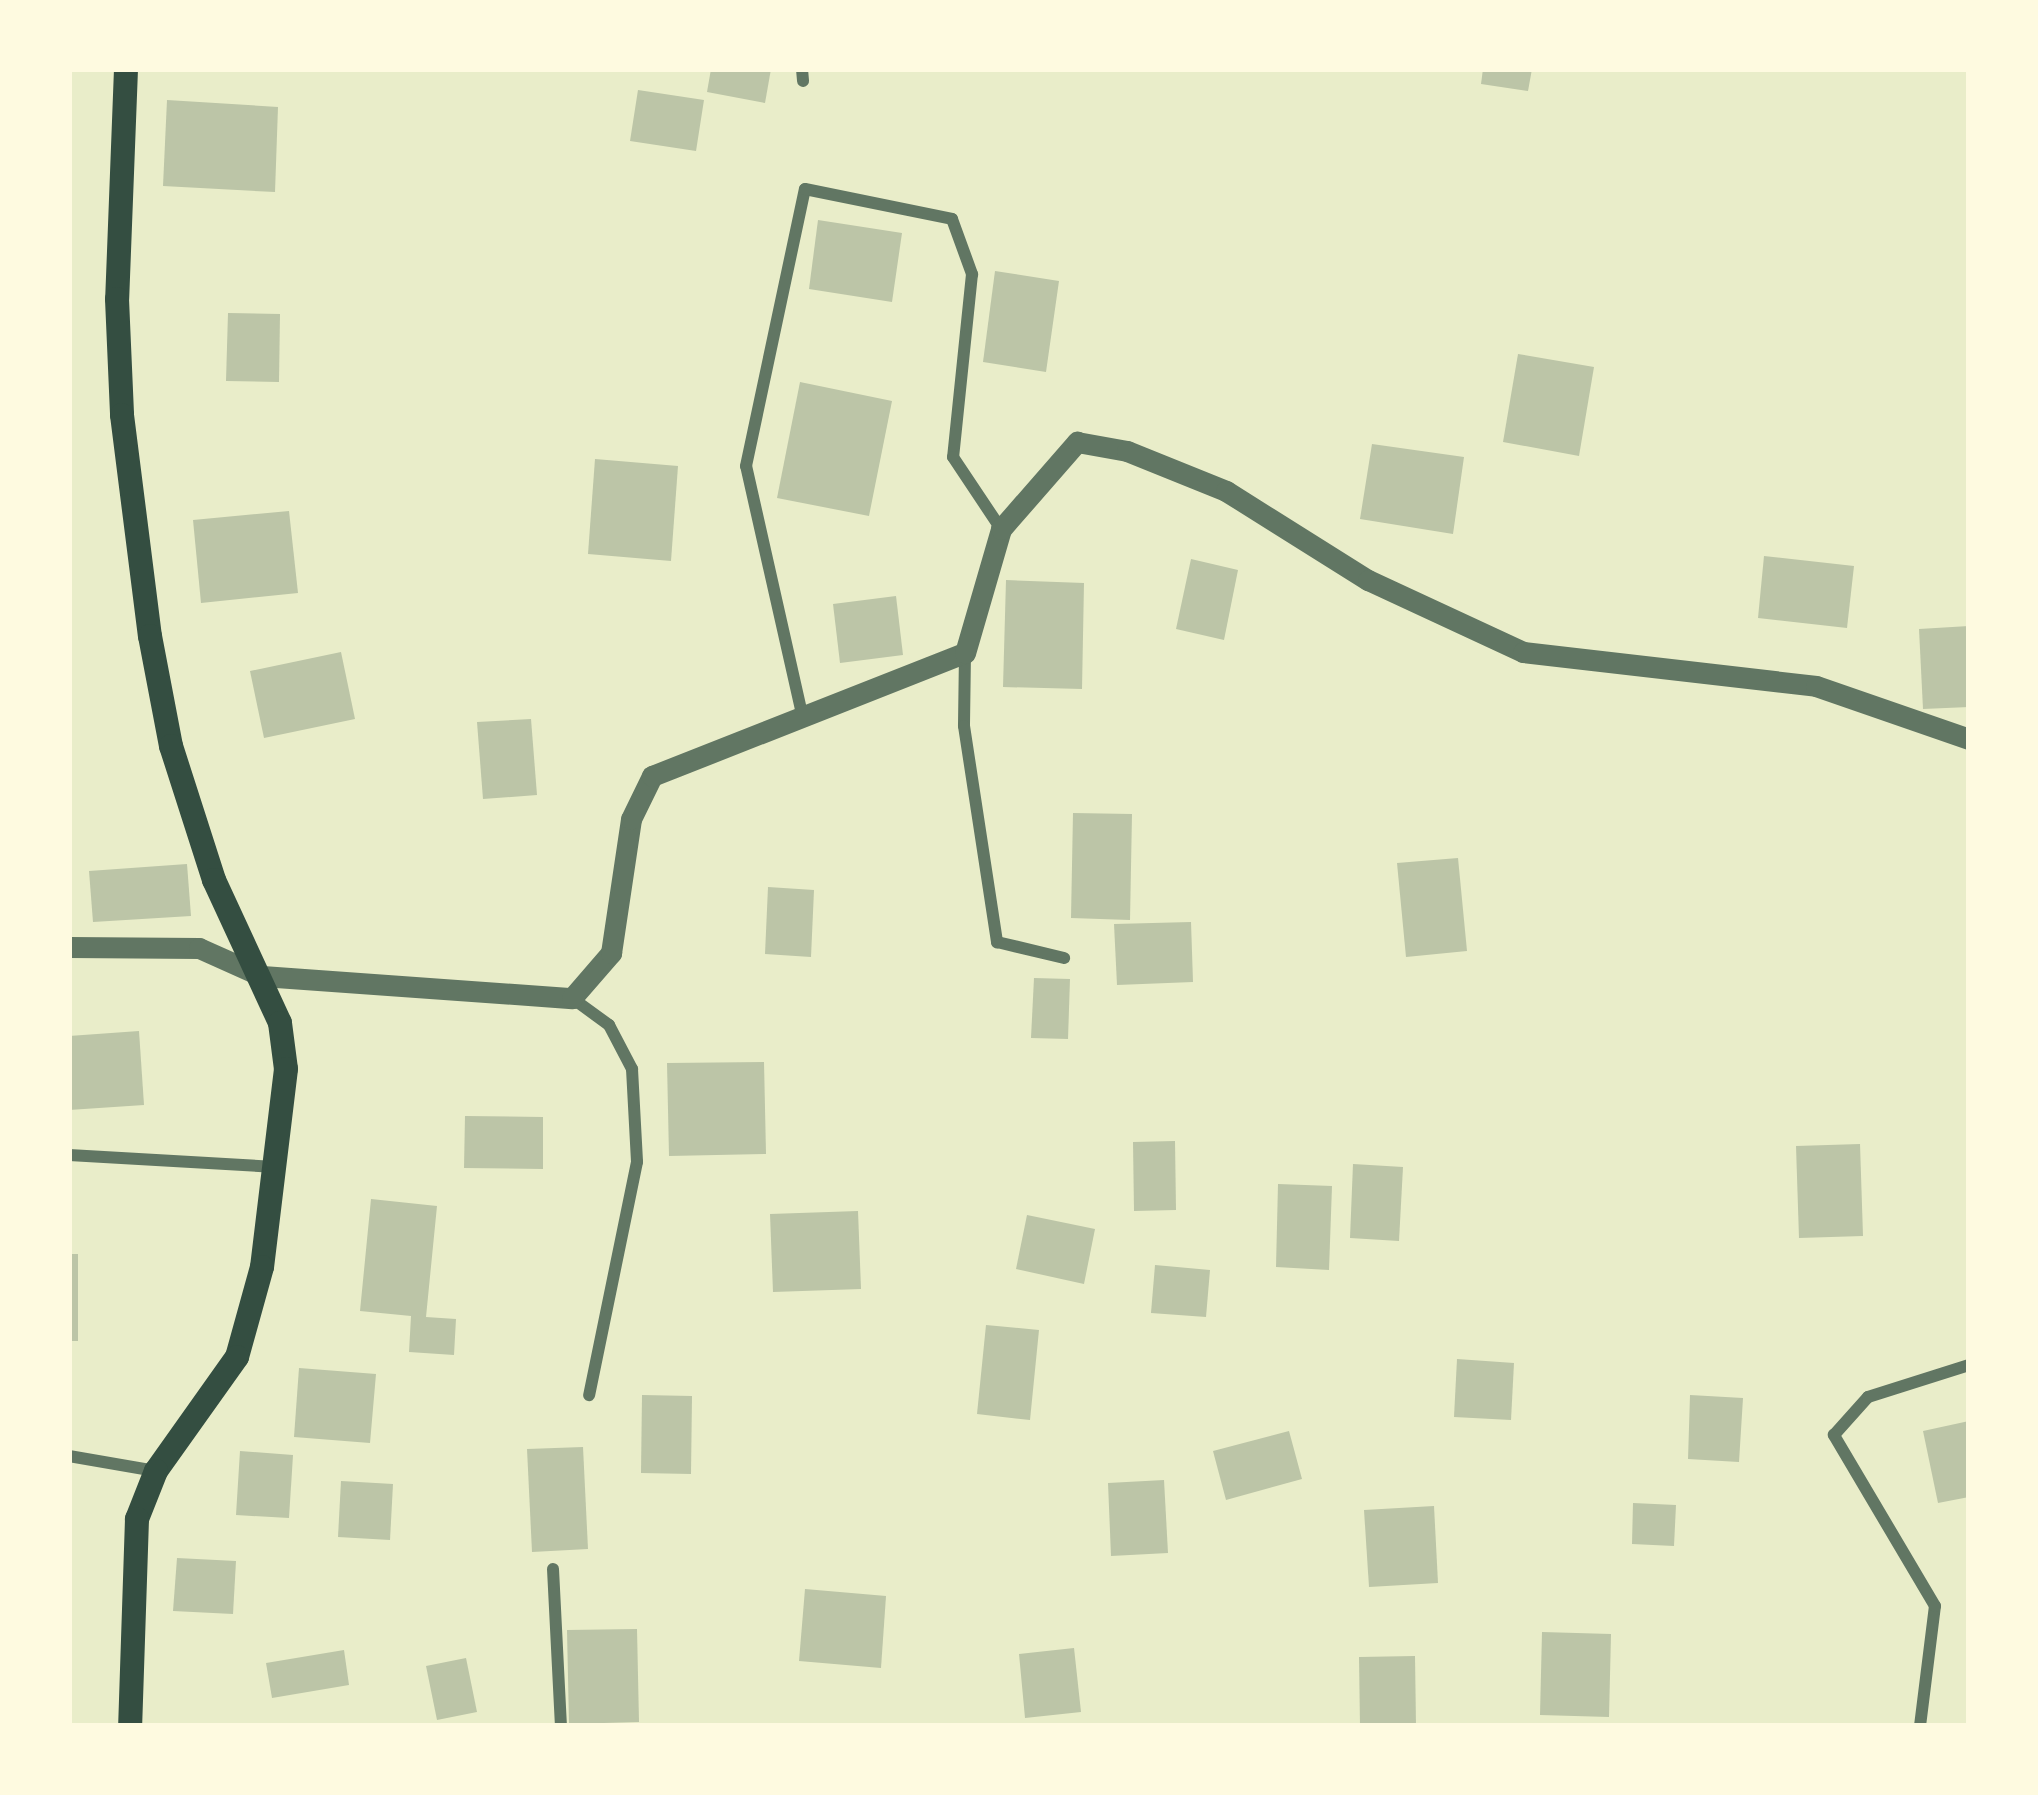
<!DOCTYPE html>
<html>
<head>
<meta charset="utf-8">
<style>
  body { margin:0 }
  #map { position:relative; width:2038px; height:1795px; overflow:hidden; background:#e9edc9; font-family:"Space Grotesk",sans-serif }
  div>[style] { position:absolute }
  .building>* { inset:0; background:#bcc5a7 }
  .minor>* { height:12px; margin:-6px; padding:0 6px; transform-origin:6px; border-radius:6px; background:#617663 }
  .tertiary>* { height:21px; margin:-10.5px; padding:0 10.5px; transform-origin:10.5px; border-radius:10.5px; background:#617663 }
  .secondary>* { height:24px; margin:-12px; padding:0 12px; transform-origin:12px; border-radius:12px; background:#344e41 }
  span { translate:-50% -50%; white-space:nowrap; text-align:center; line-height:1.15; -webkit-text-stroke:10px #fefae0; paint-order:stroke }
  .frame { position:absolute; inset:0; border:72px solid #fefae0; pointer-events:none }
</style>
</head>
<body>
<div id="map">
  <div class="building">
    <i style="clip-path:polygon(711px 69px,771px 69px,765px 103px,707px 92px)"></i>
    <i style="clip-path:polygon(1483px 69px,1532px 69px,1528px 91px,1481px 84px)"></i>
    <i style="clip-path:polygon(638px 90px,704px 100px,696px 151px,630px 141px)"></i>
    <i style="clip-path:polygon(167px 100px,278px 107px,275px 192px,163px 186px)"></i>
    <i style="clip-path:polygon(818px 220px,902px 233px,892px 302px,809px 289px)"></i>
    <i style="clip-path:polygon(995px 271px,1059px 281px,1046px 372px,983px 362px)"></i>
    <i style="clip-path:polygon(228px 313px,280px 314px,279px 382px,226px 381px)"></i>
    <i style="clip-path:polygon(1518px 354px,1594px 367px,1579px 456px,1503px 442px)"></i>
    <i style="clip-path:polygon(800px 382px,892px 401px,869px 516px,777px 498px)"></i>
    <i style="clip-path:polygon(1372px 444px,1464px 457px,1453px 534px,1360px 519px)"></i>
    <i style="clip-path:polygon(595px 459px,678px 466px,671px 561px,588px 554px)"></i>
    <i style="clip-path:polygon(289px 511px,298px 593px,201px 603px,193px 520px)"></i>
    <i style="clip-path:polygon(1764px 556px,1854px 566px,1847px 628px,1758px 618px)"></i>
    <i style="clip-path:polygon(1191px 559px,1238px 570px,1224px 640px,1176px 629px)"></i>
    <i style="clip-path:polygon(1006px 580px,1084px 583px,1082px 689px,1003px 687px)"></i>
    <i style="clip-path:polygon(896px 596px,903px 655px,840px 663px,833px 604px)"></i>
    <i style="clip-path:polygon(1969px 626px,1969px 707px,1923px 709px,1919px 629px)"></i>
    <i style="clip-path:polygon(341px 652px,355px 719px,264px 738px,250px 671px)"></i>
    <i style="clip-path:polygon(531px 719px,537px 795px,483px 799px,477px 722px)"></i>
    <i style="clip-path:polygon(1073px 813px,1132px 814px,1130px 920px,1071px 918px)"></i>
    <i style="clip-path:polygon(1458px 858px,1467px 951px,1406px 957px,1397px 863px)"></i>
    <i style="clip-path:polygon(187px 864px,191px 916px,93px 922px,89px 871px)"></i>
    <i style="clip-path:polygon(768px 887px,814px 890px,811px 957px,765px 954px)"></i>
    <i style="clip-path:polygon(1191px 922px,1193px 982px,1117px 985px,1114px 924px)"></i>
    <i style="clip-path:polygon(1034px 978px,1070px 979px,1068px 1039px,1031px 1038px)"></i>
    <i style="clip-path:polygon(139px 1031px,144px 1105px,69px 1110px,69px 1036px)"></i>
    <i style="clip-path:polygon(764px 1062px,766px 1154px,669px 1156px,667px 1063px)"></i>
    <i style="clip-path:polygon(465px 1116px,543px 1117px,543px 1169px,464px 1168px)"></i>
    <i style="clip-path:polygon(1175px 1141px,1176px 1210px,1134px 1211px,1133px 1142px)"></i>
    <i style="clip-path:polygon(1860px 1144px,1863px 1236px,1799px 1238px,1796px 1146px)"></i>
    <i style="clip-path:polygon(1353px 1164px,1403px 1167px,1399px 1241px,1350px 1238px)"></i>
    <i style="clip-path:polygon(1278px 1184px,1332px 1186px,1329px 1270px,1276px 1267px)"></i>
    <i style="clip-path:polygon(371px 1199px,437px 1206px,426px 1317px,456px 1319px,454px 1355px,409px 1352px,411px 1316px,360px 1311px)"></i>
    <i style="clip-path:polygon(858px 1211px,861px 1289px,773px 1292px,770px 1214px)"></i>
    <i style="clip-path:polygon(1027px 1215px,1095px 1229px,1084px 1284px,1016px 1269px)"></i>
    <i style="clip-path:polygon(69px 1254px,78px 1254px,78px 1341px,69px 1341px)"></i>
    <i style="clip-path:polygon(1155px 1265px,1210px 1270px,1206px 1317px,1151px 1313px)"></i>
    <i style="clip-path:polygon(986px 1325px,1039px 1330px,1030px 1420px,977px 1414px)"></i>
    <i style="clip-path:polygon(1457px 1359px,1514px 1363px,1511px 1420px,1454px 1417px)"></i>
    <i style="clip-path:polygon(299px 1368px,376px 1374px,370px 1443px,294px 1437px)"></i>
    <i style="clip-path:polygon(642px 1395px,692px 1396px,691px 1474px,641px 1473px)"></i>
    <i style="clip-path:polygon(1690px 1395px,1743px 1398px,1739px 1462px,1688px 1459px)"></i>
    <i style="clip-path:polygon(1969px 1421px,1969px 1497px,1938px 1503px,1923px 1431px)"></i>
    <i style="clip-path:polygon(1289px 1431px,1302px 1479px,1226px 1500px,1213px 1451px)"></i>
    <i style="clip-path:polygon(583px 1447px,588px 1549px,532px 1552px,527px 1449px)"></i>
    <i style="clip-path:polygon(240px 1451px,293px 1455px,289px 1518px,236px 1515px)"></i>
    <i style="clip-path:polygon(1164px 1480px,1168px 1553px,1111px 1556px,1108px 1483px)"></i>
    <i style="clip-path:polygon(341px 1481px,393px 1484px,390px 1540px,338px 1537px)"></i>
    <i style="clip-path:polygon(1633px 1503px,1676px 1505px,1674px 1546px,1632px 1544px)"></i>
    <i style="clip-path:polygon(1434px 1506px,1438px 1583px,1369px 1587px,1364px 1510px)"></i>
    <i style="clip-path:polygon(177px 1558px,236px 1561px,233px 1614px,173px 1611px)"></i>
    <i style="clip-path:polygon(805px 1589px,886px 1596px,881px 1668px,799px 1661px)"></i>
    <i style="clip-path:polygon(637px 1629px,639px 1722px,569px 1724px,567px 1630px)"></i>
    <i style="clip-path:polygon(1542px 1632px,1611px 1634px,1609px 1717px,1540px 1715px)"></i>
    <i style="clip-path:polygon(1074px 1648px,1081px 1712px,1025px 1718px,1019px 1654px)"></i>
    <i style="clip-path:polygon(344px 1650px,349px 1685px,272px 1698px,266px 1663px)"></i>
    <i style="clip-path:polygon(1415px 1656px,1416px 1726px,1360px 1726px,1359px 1657px)"></i>
    <i style="clip-path:polygon(466px 1658px,477px 1712px,437px 1720px,426px 1666px)"></i>
  </div>
  <div class="minor">
    <i style="left:802px;top:69px;width:12px;rotate:85deg"></i>
    <i style="left:965px;top:653px;width:73px;rotate:90.8deg"></i>
    <i style="left:964px;top:726px;width:219px;rotate:81.3deg"></i>
    <i style="left:997px;top:942px;width:69px;rotate:13.4deg"></i>
    <i style="left:802px;top:714px;width:254px;rotate:-102.7deg"></i>
    <i style="left:746px;top:466px;width:283px;rotate:-78deg"></i>
    <i style="left:805px;top:189px;width:150px;rotate:11.5deg"></i>
    <i style="left:952px;top:219px;width:59px;rotate:70deg"></i>
    <i style="left:972px;top:274px;width:184px;rotate:95.9deg"></i>
    <i style="left:953px;top:457px;width:87px;rotate:56.3deg"></i>
    <i style="left:572px;top:998px;width:46px;rotate:36.1deg"></i>
    <i style="left:609px;top:1025px;width:50px;rotate:62.4deg"></i>
    <i style="left:632px;top:1069px;width:93px;rotate:86.9deg"></i>
    <i style="left:637px;top:1162px;width:238px;rotate:101.6deg"></i>
    <i style="left:69px;top:1155px;width:207px;rotate:3.3deg"></i>
    <i style="left:69px;top:1456px;width:88px;rotate:9.8deg"></i>
    <i style="left:553px;top:1569px;width:157px;rotate:87.1deg"></i>
    <i style="left:1920px;top:1726px;width:121px;rotate:-82.9deg"></i>
    <i style="left:1935px;top:1606px;width:199px;rotate:-120.6deg"></i>
    <i style="left:1834px;top:1435px;width:51px;rotate:-48.2deg"></i>
    <i style="left:1868px;top:1397px;width:106px;rotate:-17.6deg"></i>
  </div>
  <div class="tertiary">
    <i style="left:69px;top:947px;width:130px;rotate:0.4deg"></i>
    <i style="left:199px;top:948px;width:69px;rotate:24deg"></i>
    <i style="left:262px;top:976px;width:311px;rotate:4.1deg"></i>
    <i style="left:572px;top:998px;width:60px;rotate:-49.1deg"></i>
    <i style="left:611px;top:953px;width:135px;rotate:-81.5deg"></i>
    <i style="left:631px;top:819px;width:48px;rotate:-64deg"></i>
    <i style="left:652px;top:776px;width:336px;rotate:-21.5deg"></i>
    <i style="left:965px;top:653px;width:129px;rotate:-73.8deg"></i>
    <i style="left:1001px;top:529px;width:116px;rotate:-48.9deg"></i>
    <i style="left:1077px;top:442px;width:51px;rotate:10.2deg"></i>
    <i style="left:1127px;top:451px;width:107px;rotate:22deg"></i>
    <i style="left:1226px;top:491px;width:168px;rotate:32.1deg"></i>
    <i style="left:1368px;top:580px;width:171px;rotate:24.9deg"></i>
    <i style="left:1523px;top:652px;width:295px;rotate:6.6deg"></i>
    <i style="left:1816px;top:686px;width:162px;rotate:19.1deg"></i>
  </div>
  <div class="secondary">
    <i style="left:126px;top:69px;width:230px;rotate:92.2deg"></i>
    <i style="left:117px;top:299px;width:116px;rotate:87.5deg"></i>
    <i style="left:122px;top:415px;width:223px;rotate:82.8deg"></i>
    <i style="left:150px;top:636px;width:112px;rotate:79.2deg"></i>
    <i style="left:171px;top:746px;width:141px;rotate:72.2deg"></i>
    <i style="left:214px;top:880px;width:157px;rotate:65.2deg"></i>
    <i style="left:280px;top:1023px;width:46px;rotate:82.6deg"></i>
    <i style="left:286px;top:1069px;width:199px;rotate:96.9deg"></i>
    <i style="left:262px;top:1267px;width:93px;rotate:105.5deg"></i>
    <i style="left:237px;top:1357px;width:140px;rotate:125.4deg"></i>
    <i style="left:156px;top:1471px;width:52px;rotate:111.6deg"></i>
    <i style="left:137px;top:1519px;width:207px;rotate:91.9deg"></i>
  </div>
  <div class="frame"></div>
</div>
</body>
</html>
